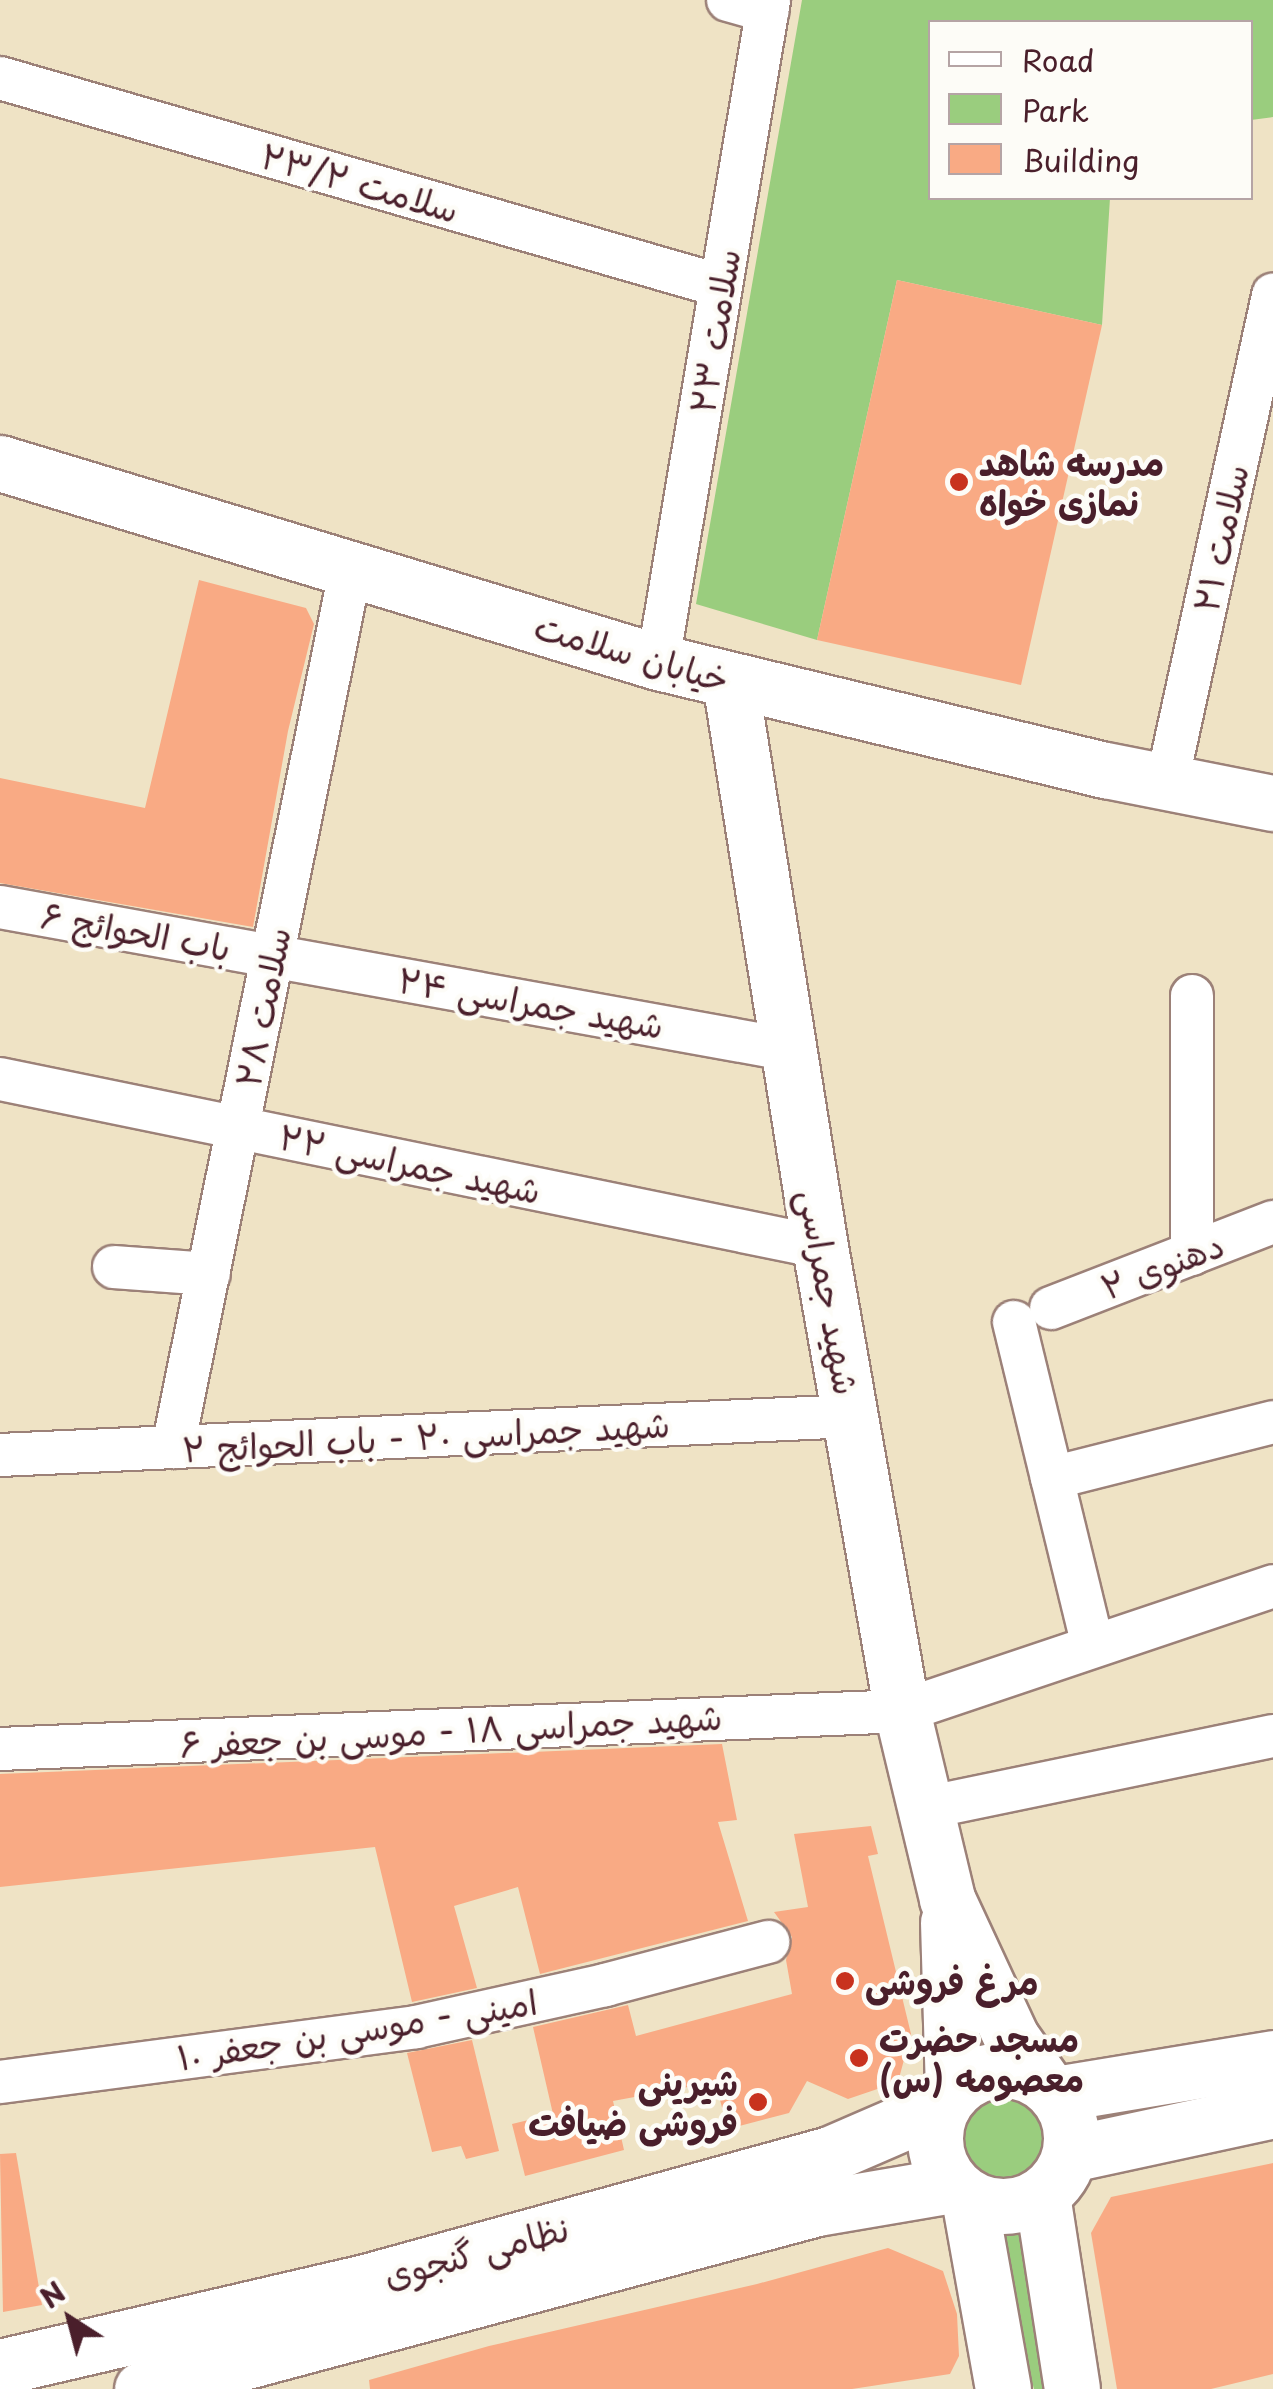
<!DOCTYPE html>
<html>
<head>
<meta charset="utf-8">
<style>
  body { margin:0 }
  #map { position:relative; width:1273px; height:2389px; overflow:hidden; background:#efe3c5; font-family:"Playpen Sans","Playpen Sans Arabic",sans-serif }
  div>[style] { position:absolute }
  .green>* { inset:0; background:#9acd7e }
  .round { border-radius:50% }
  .building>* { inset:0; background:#f9aa84 }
  .roads { filter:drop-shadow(2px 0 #9c8178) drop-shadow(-2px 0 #9c8178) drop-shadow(0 2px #9c8178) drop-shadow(0 -2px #9c8178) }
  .minor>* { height:42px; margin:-21px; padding:0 21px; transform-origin:21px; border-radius:21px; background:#fff }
  .tertiary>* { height:55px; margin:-27.5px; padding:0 27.5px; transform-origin:27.5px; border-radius:27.5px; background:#fff }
  .tertiary>.ring { margin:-27.5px; padding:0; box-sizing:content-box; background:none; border:55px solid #fff; border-radius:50% }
  .dots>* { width:28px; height:28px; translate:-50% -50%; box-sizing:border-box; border:5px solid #fdfcf7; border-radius:50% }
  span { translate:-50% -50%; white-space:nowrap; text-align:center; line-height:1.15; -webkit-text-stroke:9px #fdfcf7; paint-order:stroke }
  .street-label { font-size:35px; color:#4a1f2b }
  .poi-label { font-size:35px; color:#4a1f2b; font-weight:700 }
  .left { translate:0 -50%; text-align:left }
  .right { translate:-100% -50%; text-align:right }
  .legend { position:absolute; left:928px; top:20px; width:325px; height:180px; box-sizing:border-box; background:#fdfcf7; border:2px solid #b5a4a5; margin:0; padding:12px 18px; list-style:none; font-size:30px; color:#4a1f2b }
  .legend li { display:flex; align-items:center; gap:20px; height:50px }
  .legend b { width:50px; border:2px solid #b5a4a5 }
  .north { position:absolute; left:20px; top:2269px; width:100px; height:100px; -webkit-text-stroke:8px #fdfcf7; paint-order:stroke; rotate:324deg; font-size:28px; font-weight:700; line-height:40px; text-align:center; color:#4a1f2b }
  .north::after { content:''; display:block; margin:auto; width:35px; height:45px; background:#4a1f2b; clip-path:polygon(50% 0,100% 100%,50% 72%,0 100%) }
</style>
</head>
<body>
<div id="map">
  <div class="green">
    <i style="clip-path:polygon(802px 0,1273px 0,1273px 117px,1251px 120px,1250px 22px,930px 22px,930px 198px,1110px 198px,1102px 325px,897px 280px,817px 640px,696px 604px)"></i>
    <i class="round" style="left:950px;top:2085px;width:106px;height:106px"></i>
    <i style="clip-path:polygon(1028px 2231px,1045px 2389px,1034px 2389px,992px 2235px)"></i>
  </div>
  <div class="building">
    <i style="clip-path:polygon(897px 280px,1102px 325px,1021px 685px,817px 640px)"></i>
    <i style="clip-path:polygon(199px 580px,306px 608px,314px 624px,288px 731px,253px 927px,0 883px,0 778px,145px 808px)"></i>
    <i style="clip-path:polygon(722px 1744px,737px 1820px,718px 1822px,748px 1921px,540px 1974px,518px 1887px,454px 1906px,477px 1988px,412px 2002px,375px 1847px,0 1887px,0 1774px)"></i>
    <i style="clip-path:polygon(871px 1826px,878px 1854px,868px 1856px,911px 2034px,898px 2082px,848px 2099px,807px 2081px,789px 2113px,728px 2129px,715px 2082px,613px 2101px,624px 2150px,525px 2176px,512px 2124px,553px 2114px,533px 2027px,628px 2005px,636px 2036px,792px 1994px,786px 1960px,792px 1937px,774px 1912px,808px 1907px,794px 1834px)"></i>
    <i style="clip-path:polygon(472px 2040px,499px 2151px,466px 2159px,461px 2146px,432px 2152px,407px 2053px)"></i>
    <i style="clip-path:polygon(16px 2153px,42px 2305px,3px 2312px,0 2154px)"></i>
    <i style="clip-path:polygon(1273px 2163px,1273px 2374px,1211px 2389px,1117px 2389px,1091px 2233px,1111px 2197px)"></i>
    <i style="clip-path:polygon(888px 2248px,943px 2271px,957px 2314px,959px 2356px,950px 2374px,852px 2389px,370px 2389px,369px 2380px,489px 2346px,757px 2284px)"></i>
  </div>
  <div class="roads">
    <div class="minor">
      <i style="left:728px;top:0;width:41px;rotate:15.8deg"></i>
      <i style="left:0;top:78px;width:750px;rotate:16.09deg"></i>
      <i style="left:658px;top:662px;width:671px;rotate:-80.48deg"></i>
      <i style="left:1167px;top:782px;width:499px;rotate:-77.7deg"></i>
      <i style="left:0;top:907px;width:804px;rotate:10.25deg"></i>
      <i style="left:1192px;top:996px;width:258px;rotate:90deg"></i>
      <i style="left:0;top:1079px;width:837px;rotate:11.58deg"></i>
      <i style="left:114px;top:1267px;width:95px;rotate:4.2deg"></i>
      <i style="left:1051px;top:1308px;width:238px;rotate:-21.2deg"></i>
      <i style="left:1014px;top:1322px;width:333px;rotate:76.3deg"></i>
      <i style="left:173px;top:1447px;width:898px;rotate:-78.56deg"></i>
      <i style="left:0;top:1455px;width:854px;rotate:-2.62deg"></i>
      <i style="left:1052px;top:1478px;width:228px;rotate:-14.2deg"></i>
      <i style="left:0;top:1749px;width:903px;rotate:-2.41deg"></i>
      <i style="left:902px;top:1711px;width:391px;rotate:-18.6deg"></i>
      <i style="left:925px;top:1808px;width:355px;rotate:-11.7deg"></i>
      <i style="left:0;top:2082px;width:420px;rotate:-7.5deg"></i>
      <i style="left:416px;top:2027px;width:194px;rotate:-12.5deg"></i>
      <i style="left:605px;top:1985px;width:169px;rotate:-14.8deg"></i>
    </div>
    <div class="tertiary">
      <i style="left:0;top:463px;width:687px;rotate:16.83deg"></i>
      <i style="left:658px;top:662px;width:461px;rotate:13.6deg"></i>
      <i style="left:1106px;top:770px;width:170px;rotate:11.2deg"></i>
      <i style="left:730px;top:681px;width:573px;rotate:80.97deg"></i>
      <i style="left:820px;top:1247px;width:471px;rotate:80deg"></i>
      <i style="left:902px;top:1711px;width:193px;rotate:76.5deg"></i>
      <i style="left:947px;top:1899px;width:152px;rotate:65.1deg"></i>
      <i style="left:1011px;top:2037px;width:54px;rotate:54.8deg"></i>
      <i style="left:948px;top:1922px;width:170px;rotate:88.3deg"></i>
      <i class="ring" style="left:935px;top:2070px;width:81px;height:81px"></i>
      <i style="left:1056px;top:2094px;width:220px;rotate:-9.4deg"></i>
      <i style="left:1070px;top:2154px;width:208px;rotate:-12.2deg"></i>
      <i style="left:1042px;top:2195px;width:196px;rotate:81.2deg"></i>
      <i style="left:969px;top:2198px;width:194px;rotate:79.9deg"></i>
      <i style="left:0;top:2367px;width:379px;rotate:-13.1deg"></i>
      <i style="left:369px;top:2281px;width:478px;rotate:-15.4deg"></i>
      <i style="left:830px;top:2154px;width:123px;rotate:-23.4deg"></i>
      <i style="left:142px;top:2389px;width:699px;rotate:-15.01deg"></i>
      <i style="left:817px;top:2208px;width:137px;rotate:-9.7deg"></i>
    </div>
  </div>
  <div class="dots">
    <i style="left:959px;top:482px;background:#c8321e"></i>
    <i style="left:845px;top:1981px;background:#c8321e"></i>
    <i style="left:859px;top:2058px;background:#c8321e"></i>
    <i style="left:758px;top:2102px;background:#c8321e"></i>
  </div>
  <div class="street-label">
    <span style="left:360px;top:182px;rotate:16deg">سلامت ۲۳/۲</span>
    <span style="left:714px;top:331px;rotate:-81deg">سلامت ۲۳</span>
    <span style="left:1220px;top:538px;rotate:-78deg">سلامت ۲۱</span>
    <span style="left:632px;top:652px;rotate:16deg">خیابان سلامت</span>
    <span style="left:136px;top:931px;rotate:10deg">باب الحوائج ۶</span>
    <span style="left:531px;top:1002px;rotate:10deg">شهید جمراسی ۲۴</span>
    <span style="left:262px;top:1007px;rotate:-79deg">سلامت ۲۸</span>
    <span style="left:410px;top:1163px;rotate:12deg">شهید جمراسی ۲۲</span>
    <span style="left:1162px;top:1265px;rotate:-21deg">دهنوی ۲</span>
    <span style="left:830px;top:1292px;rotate:80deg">شهید جمراسی</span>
    <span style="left:426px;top:1436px;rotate:-3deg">شهید جمراسی ۲۰ - باب الحوائج ۲</span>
    <span style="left:451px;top:1730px;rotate:-3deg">شهید جمراسی ۱۸ - موسی بن جعفر ۶</span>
    <span style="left:357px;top:2029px;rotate:-9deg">امینی - موسی بن جعفر ۱۰</span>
    <span style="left:476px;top:2251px;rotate:-15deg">نظامی گنجوی</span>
  </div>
  <div class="poi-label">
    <span class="left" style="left:979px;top:482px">مدرسه شاهد<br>نمازی خواه</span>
    <span class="left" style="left:865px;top:1981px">مرغ فروشی</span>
    <span class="left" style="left:879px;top:2058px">مسجد حضرت<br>معصومه (س)</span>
    <span class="right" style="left:738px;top:2102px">شیرینی<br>فروشی ضیافت</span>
  </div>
  <ul class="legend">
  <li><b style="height:12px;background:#fff"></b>Road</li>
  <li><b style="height:28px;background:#9acd7e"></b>Park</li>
  <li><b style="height:28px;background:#f9aa84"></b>Building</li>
  </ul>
  <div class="north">N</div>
</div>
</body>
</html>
